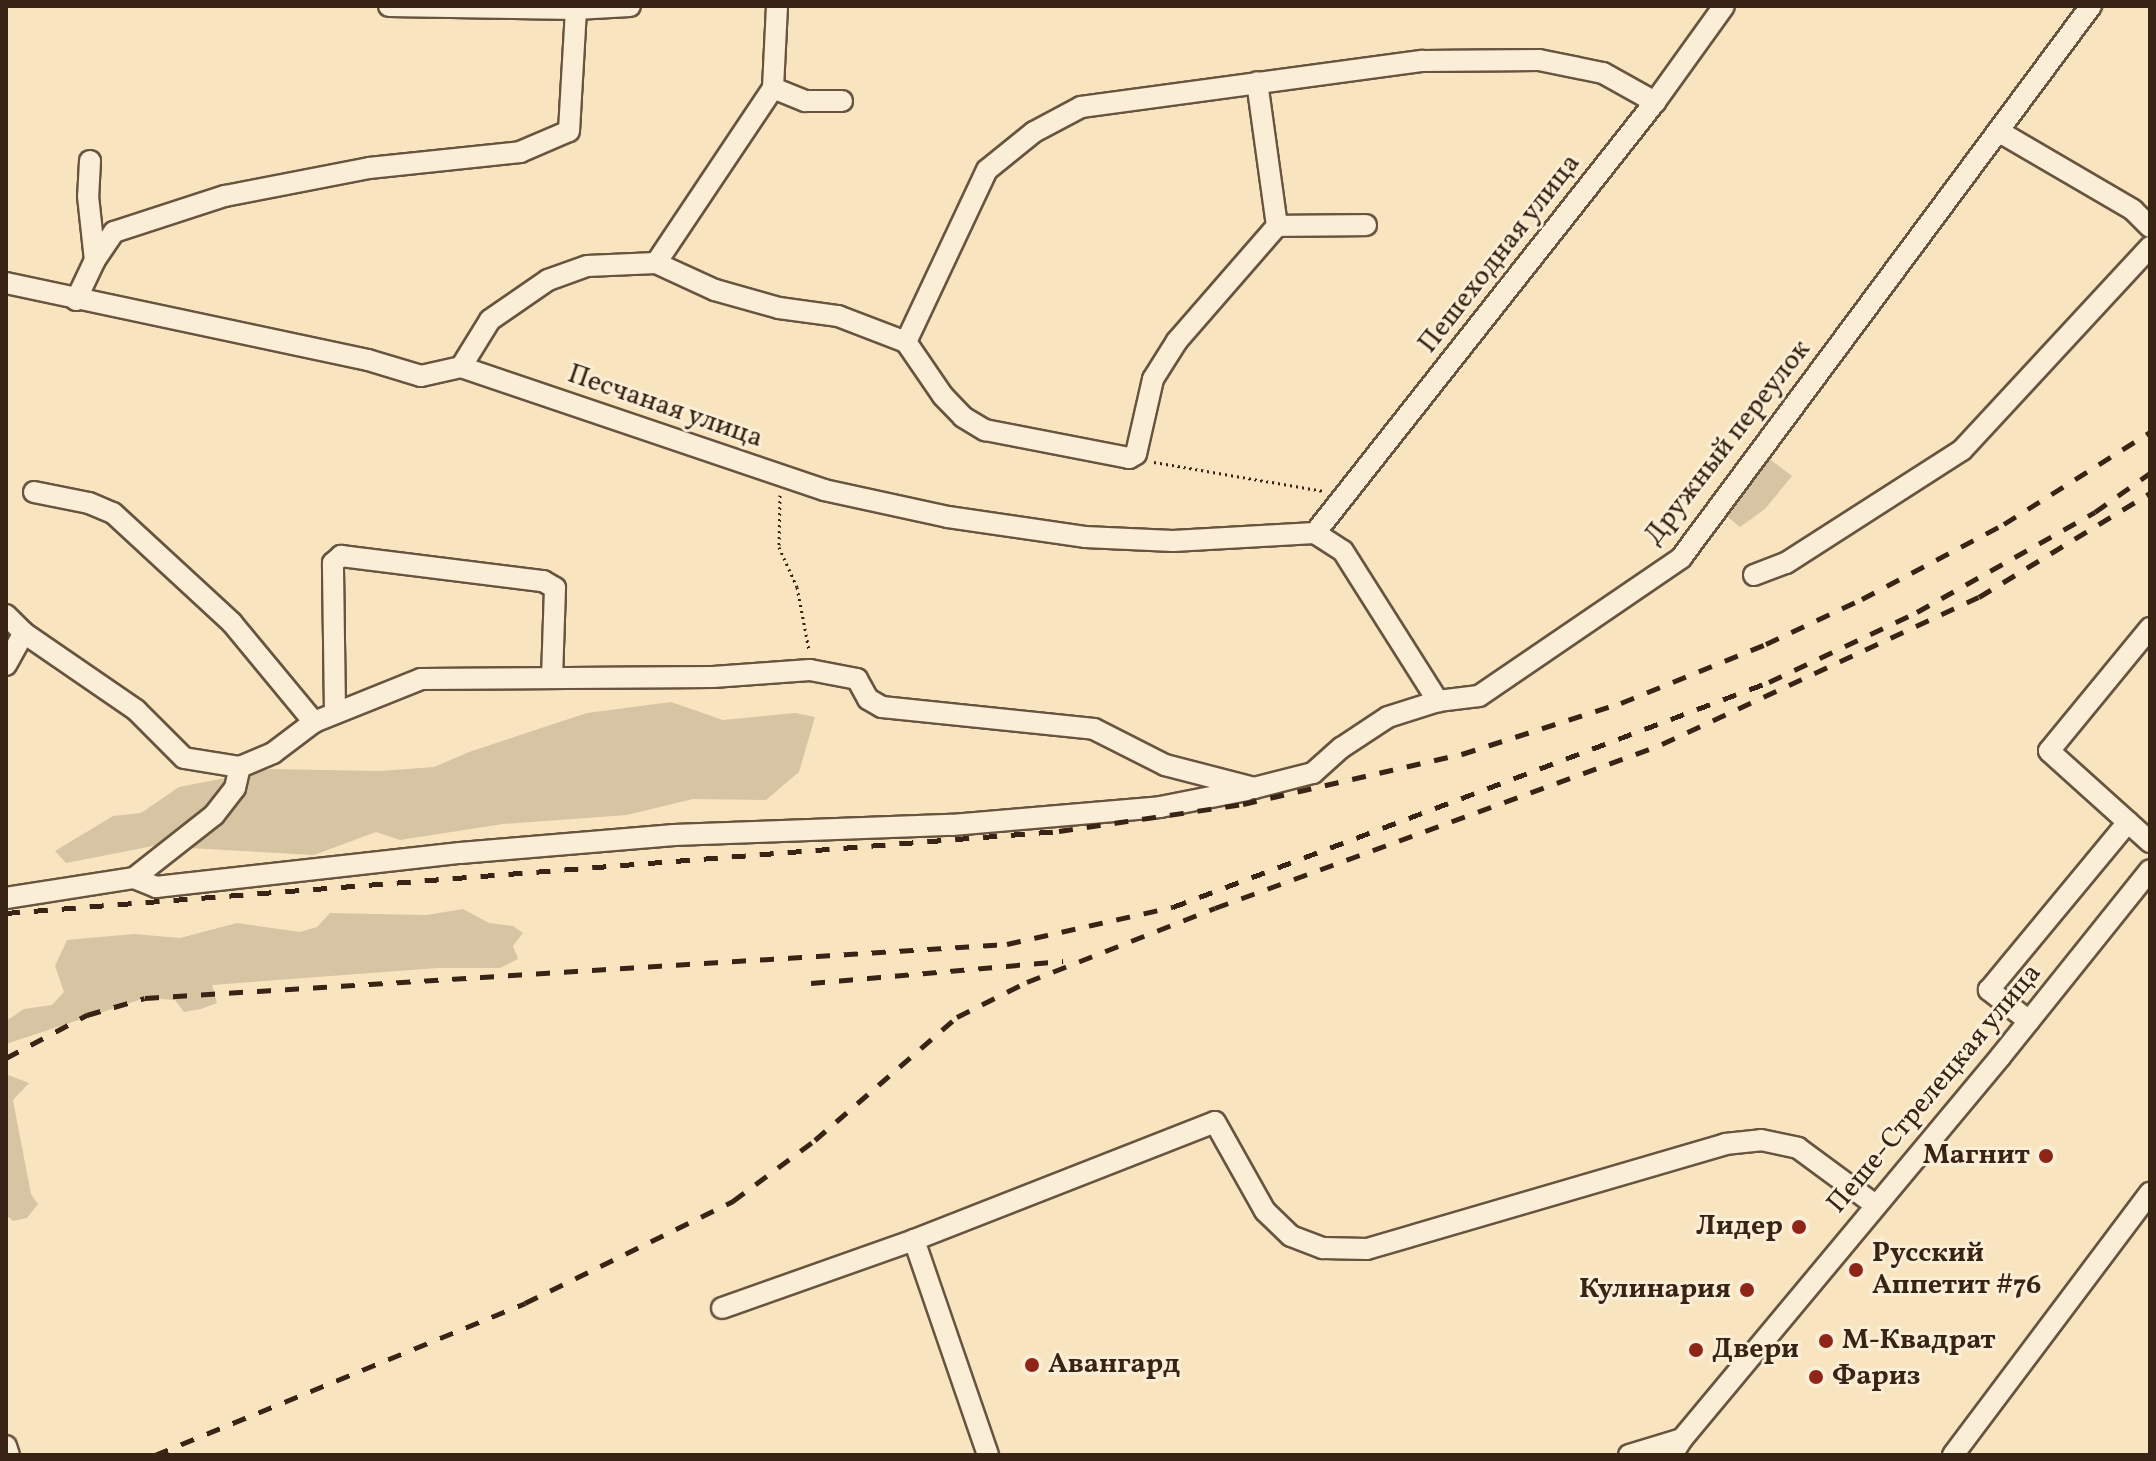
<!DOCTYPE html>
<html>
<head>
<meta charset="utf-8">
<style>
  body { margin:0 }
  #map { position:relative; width:2156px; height:1461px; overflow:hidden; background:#f8e5c0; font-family:Vollkorn,serif }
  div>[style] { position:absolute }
  .green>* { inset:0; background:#d7c4a3 }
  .path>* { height:3px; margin-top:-1.5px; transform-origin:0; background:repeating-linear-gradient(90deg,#382314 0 2px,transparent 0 6px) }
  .roads { filter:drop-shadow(2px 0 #68543f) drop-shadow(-2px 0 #68543f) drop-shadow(0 2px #68543f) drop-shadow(0 -2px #68543f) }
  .minor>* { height:20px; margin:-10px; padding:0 10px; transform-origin:10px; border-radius:10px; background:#faeed6 }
  .rail>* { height:5px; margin-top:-2.5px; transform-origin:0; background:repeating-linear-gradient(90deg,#382314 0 14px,transparent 0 28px) }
  .dots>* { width:22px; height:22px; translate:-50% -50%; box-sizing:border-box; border:4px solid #faeed6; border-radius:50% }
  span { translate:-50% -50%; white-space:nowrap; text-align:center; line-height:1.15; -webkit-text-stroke:6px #faeed6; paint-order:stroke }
  .street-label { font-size:28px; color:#382314 }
  .poi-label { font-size:28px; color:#382314; font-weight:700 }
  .right { translate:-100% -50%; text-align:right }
  .left { translate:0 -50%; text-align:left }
  .frame { position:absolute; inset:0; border:8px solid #382314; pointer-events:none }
</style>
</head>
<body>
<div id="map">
  <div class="green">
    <i style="clip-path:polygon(1767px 457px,1792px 476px,1765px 509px,1740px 527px,1723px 513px)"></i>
    <i style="clip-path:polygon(671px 702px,723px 720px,795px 713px,815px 717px,799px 772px,766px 800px,693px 799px,627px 815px,503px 824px,400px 840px,376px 832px,314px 855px,153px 846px,66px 863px,55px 851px,113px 816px,141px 813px,179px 787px,271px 769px,380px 771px,434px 767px,469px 752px,587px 713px)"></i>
    <i style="clip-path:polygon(463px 909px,489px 923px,513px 926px,523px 933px,513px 946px,518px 959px,500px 968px,438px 968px,212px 985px,217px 1003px,201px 1009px,184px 1012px,175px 1000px,145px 998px,6px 1044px,6px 1021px,24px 1009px,52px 1005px,64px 992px,55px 966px,67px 940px,134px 934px,180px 938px,237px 923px,300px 932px,317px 927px,330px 913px,426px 915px)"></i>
    <i style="clip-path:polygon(8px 1075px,29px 1083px,13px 1100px,31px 1194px,38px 1204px,27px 1218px,13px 1221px,6px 1215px)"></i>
  </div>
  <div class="path">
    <i style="left:1154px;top:462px;width:172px;rotate:9.7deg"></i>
    <i style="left:780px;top:495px;width:52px;rotate:91.1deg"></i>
    <i style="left:779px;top:547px;width:44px;rotate:65.8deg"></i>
    <i style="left:797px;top:587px;width:64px;rotate:79.2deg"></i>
  </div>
  <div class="roads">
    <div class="minor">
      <i style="left:389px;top:6px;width:187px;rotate:0.9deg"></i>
      <i style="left:576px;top:9px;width:54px;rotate:-3.2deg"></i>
      <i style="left:773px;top:88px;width:35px;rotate:22deg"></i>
      <i style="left:805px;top:101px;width:37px"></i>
      <i style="left:1998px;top:131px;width:156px;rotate:30.3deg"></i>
      <i style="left:2133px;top:210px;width:24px;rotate:45deg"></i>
      <i style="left:90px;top:161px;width:35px;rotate:93deg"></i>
      <i style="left:88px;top:196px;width:64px;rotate:83.8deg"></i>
      <i style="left:1277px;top:226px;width:89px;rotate:-0.6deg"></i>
      <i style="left:656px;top:263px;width:65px;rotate:24.6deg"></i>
      <i style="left:715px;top:290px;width:66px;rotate:15.7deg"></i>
      <i style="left:779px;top:308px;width:60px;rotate:7.7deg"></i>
      <i style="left:838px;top:316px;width:73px;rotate:20.9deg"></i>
      <i style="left:906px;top:342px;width:65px;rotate:55.6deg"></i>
      <i style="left:943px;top:396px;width:29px;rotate:46deg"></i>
      <i style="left:963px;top:417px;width:26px;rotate:31deg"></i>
      <i style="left:985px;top:430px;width:147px;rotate:11deg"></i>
      <i style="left:1129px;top:458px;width:8px;rotate:-30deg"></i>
      <i style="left:1136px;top:454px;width:77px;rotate:-77.2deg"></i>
      <i style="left:1153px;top:379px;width:45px;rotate:-57.7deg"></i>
      <i style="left:1177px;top:341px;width:152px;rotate:-49deg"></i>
      <i style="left:1277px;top:226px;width:145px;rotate:-97.9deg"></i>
      <i style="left:6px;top:283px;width:370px;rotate:12deg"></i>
      <i style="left:368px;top:360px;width:55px;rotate:16.8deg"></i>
      <i style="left:421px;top:376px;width:41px;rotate:-12.7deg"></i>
      <i style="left:461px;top:367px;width:383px;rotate:18.7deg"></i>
      <i style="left:824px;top:490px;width:127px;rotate:12.3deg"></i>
      <i style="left:948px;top:517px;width:138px;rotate:8.3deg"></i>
      <i style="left:1085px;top:537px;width:88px;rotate:2.6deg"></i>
      <i style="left:1173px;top:541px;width:142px;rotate:-3.2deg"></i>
      <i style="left:1315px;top:533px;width:33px;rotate:33deg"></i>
      <i style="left:1343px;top:551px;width:178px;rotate:57.7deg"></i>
      <i style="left:76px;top:300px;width:44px;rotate:-64.6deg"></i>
      <i style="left:95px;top:260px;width:34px;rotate:-56deg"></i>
      <i style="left:114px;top:232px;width:117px;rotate:-18deg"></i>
      <i style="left:225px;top:196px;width:147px;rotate:-11deg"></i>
      <i style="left:369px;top:168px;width:152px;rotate:-6deg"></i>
      <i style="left:520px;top:152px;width:53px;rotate:-23.2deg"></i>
      <i style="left:569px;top:131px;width:122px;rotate:-86.7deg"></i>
      <i style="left:906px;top:342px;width:190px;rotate:-64.8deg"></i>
      <i style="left:987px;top:170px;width:60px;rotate:-39deg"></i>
      <i style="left:1034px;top:132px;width:53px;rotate:-28deg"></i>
      <i style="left:1081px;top:107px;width:345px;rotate:-7.7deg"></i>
      <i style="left:1423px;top:61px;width:116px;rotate:-0.5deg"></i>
      <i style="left:1539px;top:60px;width:65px;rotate:11.5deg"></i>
      <i style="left:1603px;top:73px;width:60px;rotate:29.1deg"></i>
      <i style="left:461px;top:367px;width:55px;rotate:-58.3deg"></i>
      <i style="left:490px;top:320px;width:70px;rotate:-34.6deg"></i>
      <i style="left:548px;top:280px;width:41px;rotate:-19.7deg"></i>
      <i style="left:587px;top:266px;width:69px;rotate:-2.5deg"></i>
      <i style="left:656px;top:263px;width:211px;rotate:-56.2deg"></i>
      <i style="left:773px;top:88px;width:82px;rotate:-87.2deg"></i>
      <i style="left:34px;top:492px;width:56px;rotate:11.3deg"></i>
      <i style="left:89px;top:503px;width:26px;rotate:23deg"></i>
      <i style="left:113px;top:513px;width:162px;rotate:42.7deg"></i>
      <i style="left:232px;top:623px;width:129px;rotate:50.4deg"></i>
      <i style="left:1315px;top:533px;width:549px;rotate:-51.73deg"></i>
      <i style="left:1655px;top:102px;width:118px;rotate:-54.3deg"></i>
      <i style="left:1754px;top:575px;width:34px;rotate:-21deg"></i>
      <i style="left:1786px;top:563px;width:209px;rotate:-32.7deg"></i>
      <i style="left:1962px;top:450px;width:277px;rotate:-47.2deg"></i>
      <i style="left:6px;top:615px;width:25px;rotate:45deg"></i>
      <i style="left:24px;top:633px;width:136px;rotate:34.5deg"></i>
      <i style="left:136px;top:710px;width:68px;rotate:45deg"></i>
      <i style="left:184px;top:758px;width:57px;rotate:9.1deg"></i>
      <i style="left:240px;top:767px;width:36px;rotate:-23deg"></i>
      <i style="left:273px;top:753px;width:51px;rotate:-37.1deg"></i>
      <i style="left:314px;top:722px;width:115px;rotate:-21.9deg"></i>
      <i style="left:421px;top:679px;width:292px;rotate:-0.4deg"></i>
      <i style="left:713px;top:677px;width:97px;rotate:-4.1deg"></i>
      <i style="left:810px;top:670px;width:48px;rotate:10.8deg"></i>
      <i style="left:857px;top:679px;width:23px;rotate:61deg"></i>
      <i style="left:868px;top:699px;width:16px;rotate:30deg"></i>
      <i style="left:882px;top:707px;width:213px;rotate:5.9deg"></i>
      <i style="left:1094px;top:729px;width:80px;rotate:26.9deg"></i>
      <i style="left:1165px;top:765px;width:92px;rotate:14.5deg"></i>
      <i style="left:1254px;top:788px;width:61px;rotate:-14.3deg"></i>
      <i style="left:1313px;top:773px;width:38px;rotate:-42deg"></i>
      <i style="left:1341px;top:748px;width:56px;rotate:-33.4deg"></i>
      <i style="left:1388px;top:717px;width:52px;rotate:-17.7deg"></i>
      <i style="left:1438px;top:701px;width:41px;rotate:-7deg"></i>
      <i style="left:1479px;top:696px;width:245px;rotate:-34.3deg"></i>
      <i style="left:1681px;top:558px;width:688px;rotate:-53.4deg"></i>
      <i style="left:2150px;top:628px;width:159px;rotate:129.4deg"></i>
      <i style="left:2049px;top:751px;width:136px;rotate:42deg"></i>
      <i style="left:6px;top:665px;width:37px;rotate:-61deg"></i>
      <i style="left:335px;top:712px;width:149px;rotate:-90.8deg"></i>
      <i style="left:333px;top:563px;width:11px;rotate:-41deg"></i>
      <i style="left:341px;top:556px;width:204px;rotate:7.1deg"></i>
      <i style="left:543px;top:581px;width:14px;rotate:30deg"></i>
      <i style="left:555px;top:588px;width:90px;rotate:91.9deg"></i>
      <i style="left:134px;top:878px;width:24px;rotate:22deg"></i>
      <i style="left:156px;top:887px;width:306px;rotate:-6.4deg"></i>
      <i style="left:460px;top:853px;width:215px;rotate:-4.8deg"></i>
      <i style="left:674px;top:835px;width:278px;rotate:-2.1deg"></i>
      <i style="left:952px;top:825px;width:209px;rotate:-4.9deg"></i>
      <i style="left:1160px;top:807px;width:89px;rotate:-11.1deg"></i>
      <i style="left:6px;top:898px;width:130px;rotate:-8.9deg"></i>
      <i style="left:134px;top:878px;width:102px;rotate:-38.2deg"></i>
      <i style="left:214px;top:815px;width:34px;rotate:-52deg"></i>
      <i style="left:235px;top:788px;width:22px;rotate:-77deg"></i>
      <i style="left:2029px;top:1021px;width:51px;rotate:-142.2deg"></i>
      <i style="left:1989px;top:990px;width:218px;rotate:-50.4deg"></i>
      <i style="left:914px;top:1240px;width:227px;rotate:71deg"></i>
      <i style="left:722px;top:1308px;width:204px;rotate:-19.5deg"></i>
      <i style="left:914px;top:1240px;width:323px;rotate:-21.4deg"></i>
      <i style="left:1215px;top:1122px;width:102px;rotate:60.7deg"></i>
      <i style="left:1265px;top:1211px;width:36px;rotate:44deg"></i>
      <i style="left:1291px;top:1236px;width:34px;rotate:21deg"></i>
      <i style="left:1323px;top:1248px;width:44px;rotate:1.3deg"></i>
      <i style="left:1367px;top:1249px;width:373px;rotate:-16.3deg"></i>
      <i style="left:1725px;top:1144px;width:36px;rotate:-6deg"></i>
      <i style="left:1761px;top:1140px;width:38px;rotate:12deg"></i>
      <i style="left:1798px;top:1148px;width:94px;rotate:36.4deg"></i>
      <i style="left:6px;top:1446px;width:9px;rotate:72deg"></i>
      <i style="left:1629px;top:1455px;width:55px;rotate:-16.8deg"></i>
      <i style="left:1672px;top:1455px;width:19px;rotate:-58deg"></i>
      <i style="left:1682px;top:1439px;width:498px;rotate:-50.2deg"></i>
      <i style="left:2001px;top:1056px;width:238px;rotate:-51.3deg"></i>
      <i style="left:1953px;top:1455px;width:328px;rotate:-53.1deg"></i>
    </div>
  </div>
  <div class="rail">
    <i style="left:6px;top:913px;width:1056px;rotate:-4.45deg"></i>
    <i style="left:1059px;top:831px;width:186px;rotate:-8.3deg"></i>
    <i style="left:1243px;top:804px;width:225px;rotate:-12.9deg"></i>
    <i style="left:1462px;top:754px;width:167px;rotate:-17.8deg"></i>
    <i style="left:1621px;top:703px;width:157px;rotate:-22.1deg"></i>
    <i style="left:1766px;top:644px;width:106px;rotate:-25.1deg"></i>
    <i style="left:1862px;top:599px;width:161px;rotate:-27.8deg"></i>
    <i style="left:2004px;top:524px;width:173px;rotate:-32.2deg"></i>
    <i style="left:811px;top:983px;width:253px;rotate:-5deg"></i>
    <i style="left:6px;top:1058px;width:92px;rotate:-28deg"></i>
    <i style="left:87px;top:1015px;width:60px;rotate:-16.3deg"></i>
    <i style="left:145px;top:998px;width:864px;rotate:-3.58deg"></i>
    <i style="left:1007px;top:944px;width:170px;rotate:-12.6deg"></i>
    <i style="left:1173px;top:907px;width:637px;rotate:-20.68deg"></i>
    <i style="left:1769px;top:682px;width:164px;rotate:-25.3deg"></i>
    <i style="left:1917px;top:612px;width:204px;rotate:-29.3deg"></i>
    <i style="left:2095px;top:512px;width:67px;rotate:-35.3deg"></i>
    <i style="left:155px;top:1455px;width:400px;rotate:-22.3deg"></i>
    <i style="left:525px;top:1303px;width:232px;rotate:-26.1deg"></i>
    <i style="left:733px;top:1201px;width:102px;rotate:-36.6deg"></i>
    <i style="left:815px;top:1140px;width:188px;rotate:-40.9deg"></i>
    <i style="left:957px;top:1017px;width:78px;rotate:-26.6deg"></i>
    <i style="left:1027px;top:982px;width:202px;rotate:-21.5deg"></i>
    <i style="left:1215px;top:908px;width:476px;rotate:-20.1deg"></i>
    <i style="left:1662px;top:744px;width:349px;rotate:-24.9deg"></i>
    <i style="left:1979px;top:597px;width:200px;rotate:-31.3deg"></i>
  </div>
  <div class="dots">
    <i style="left:2046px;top:1156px;background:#8f2418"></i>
    <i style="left:1799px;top:1227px;background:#8f2418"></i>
    <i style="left:1856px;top:1270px;background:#8f2418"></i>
    <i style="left:1747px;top:1290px;background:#8f2418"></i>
    <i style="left:1826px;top:1341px;background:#8f2418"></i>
    <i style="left:1696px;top:1350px;background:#8f2418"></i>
    <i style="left:1032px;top:1365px;background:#8f2418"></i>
    <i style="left:1816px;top:1377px;background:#8f2418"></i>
  </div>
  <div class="street-label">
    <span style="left:1500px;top:254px;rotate:-52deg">Пешеходная улица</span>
    <span style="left:665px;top:407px;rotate:19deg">Песчаная улица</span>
    <span style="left:1728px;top:443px;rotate:-52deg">Дружный переулок</span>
    <span style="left:1935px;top:1089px;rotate:-50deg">Пеше-Стрелецкая улица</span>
  </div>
  <div class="poi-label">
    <span class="right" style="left:2030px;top:1156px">Магнит</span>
    <span class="right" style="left:1783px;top:1227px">Лидер</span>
    <span class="left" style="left:1872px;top:1270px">Русский<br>Аппетит #76</span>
    <span class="right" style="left:1731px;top:1290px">Кулинария</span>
    <span class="left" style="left:1842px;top:1341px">М-Квадрат</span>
    <span class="left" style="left:1712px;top:1350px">Двери</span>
    <span class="left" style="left:1048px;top:1365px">Авангард</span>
    <span class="left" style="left:1832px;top:1377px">Фариз</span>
  </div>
  <div class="frame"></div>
</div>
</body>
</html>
